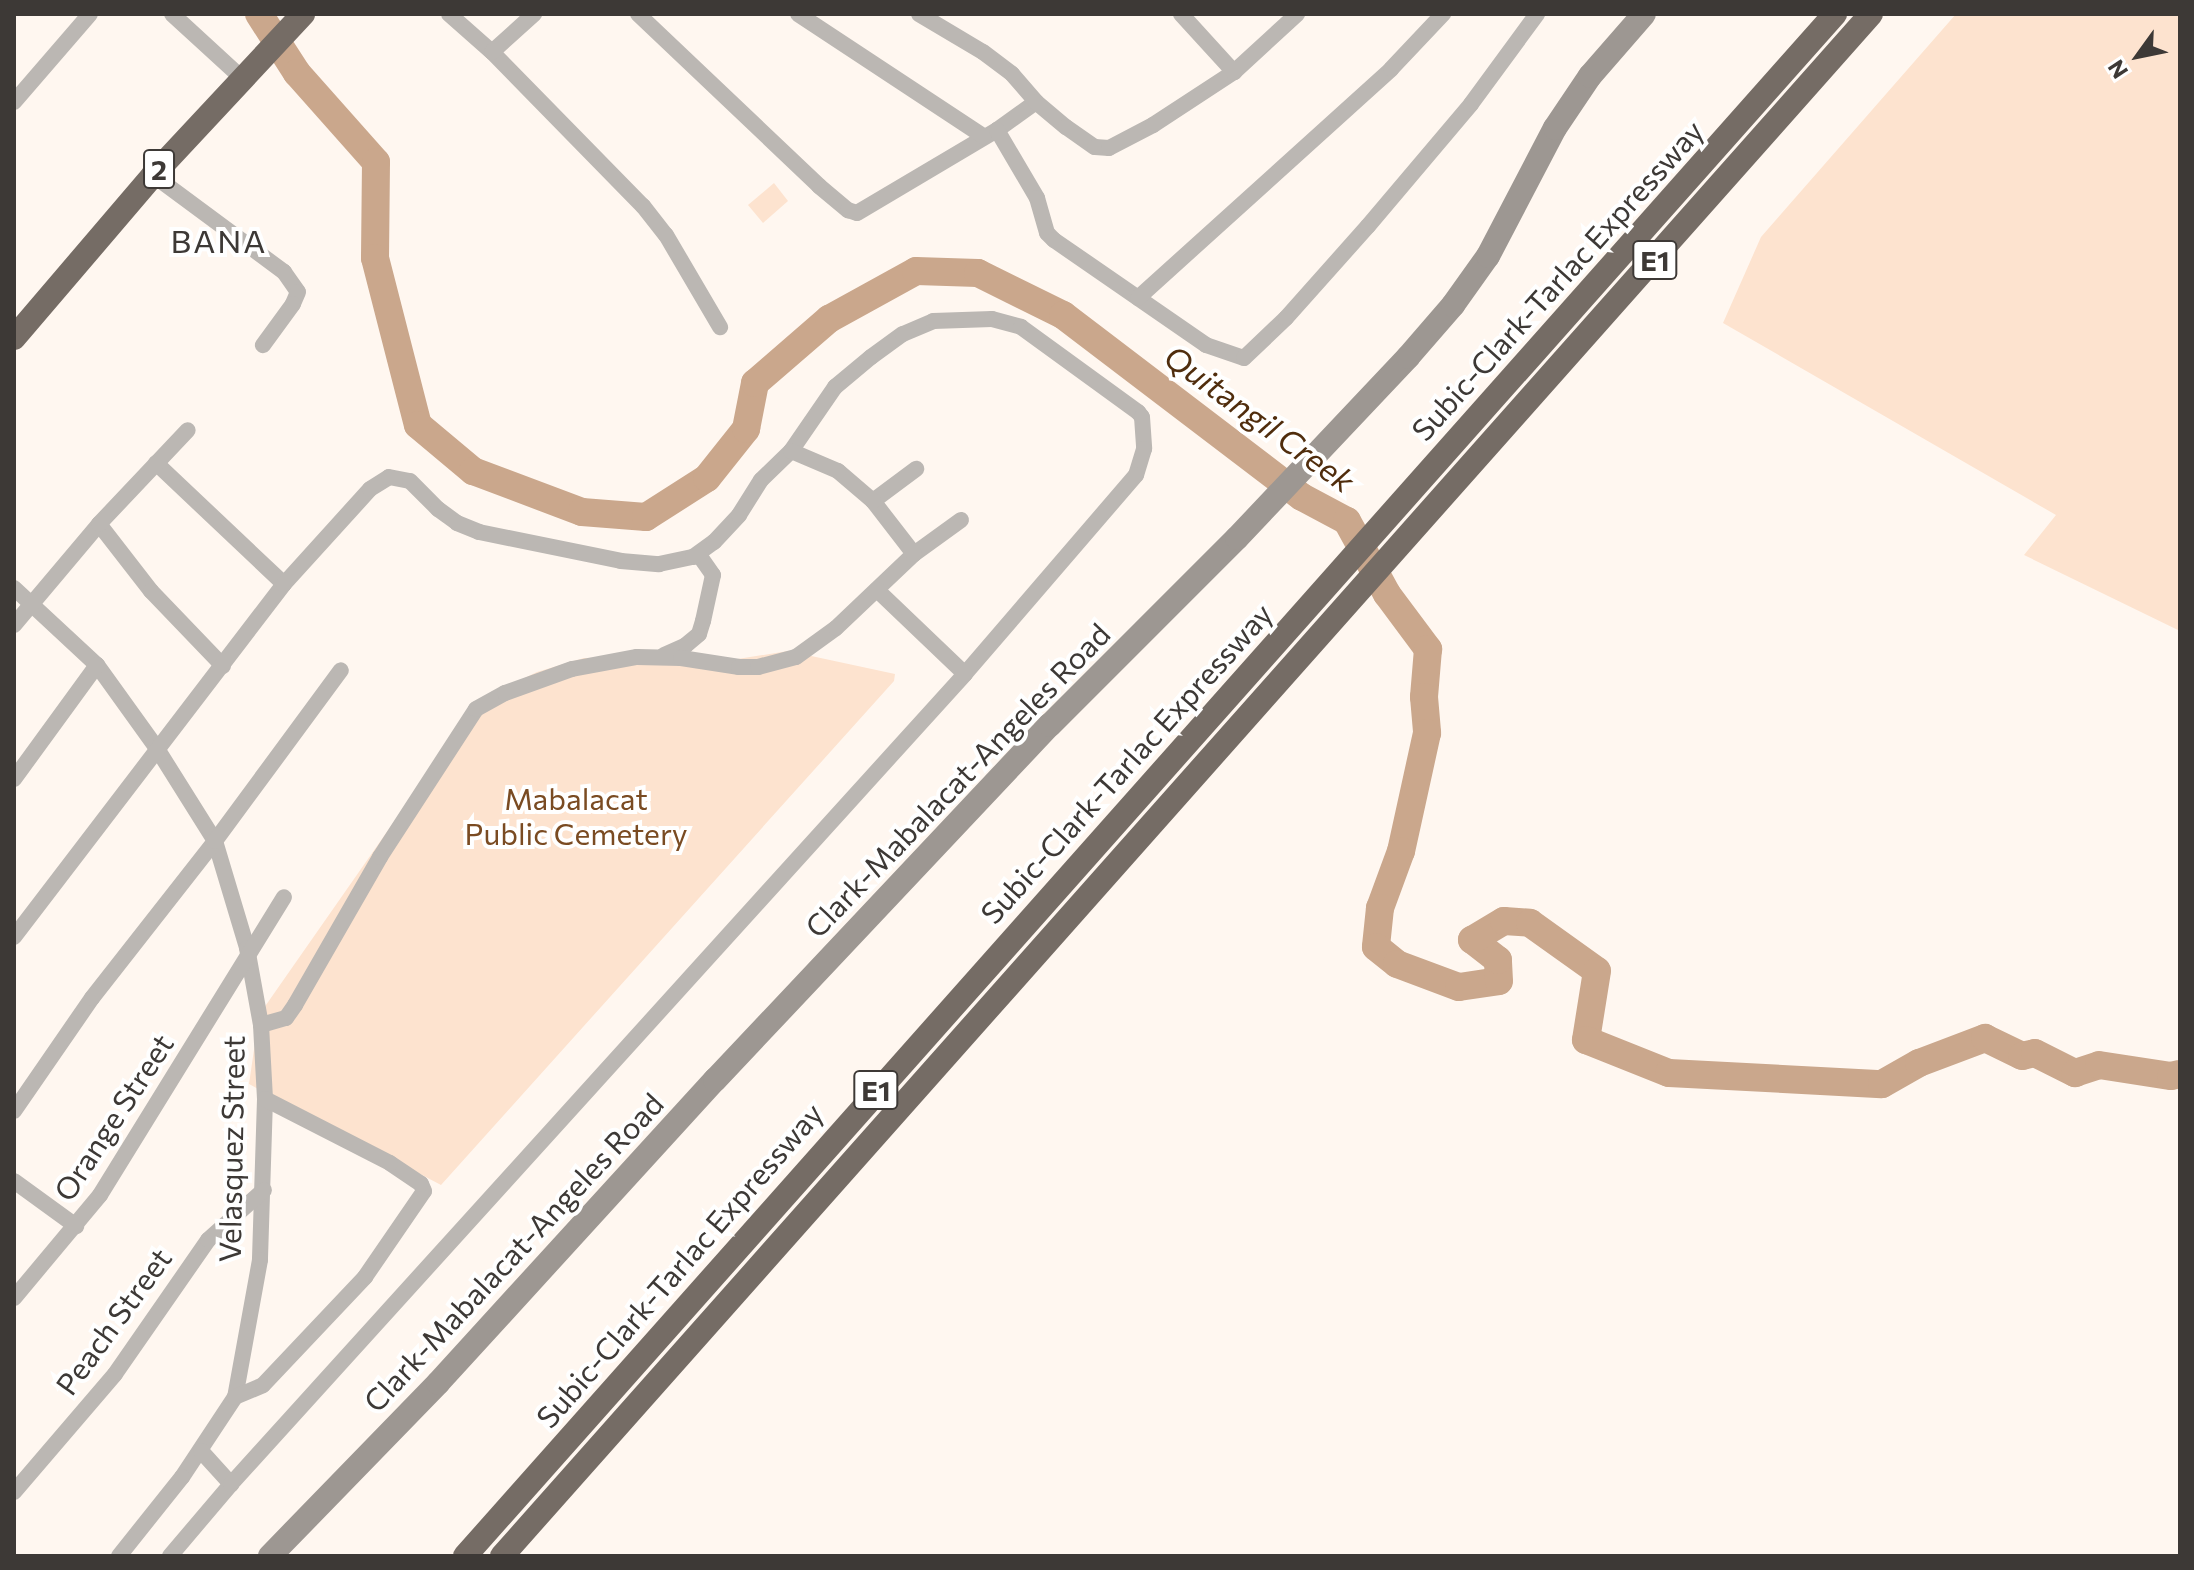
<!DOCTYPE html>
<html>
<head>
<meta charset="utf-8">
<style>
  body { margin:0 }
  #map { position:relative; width:2194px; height:1570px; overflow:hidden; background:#fff7f0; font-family:Commissioner,sans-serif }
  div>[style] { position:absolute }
  .green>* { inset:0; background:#fde3cf }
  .river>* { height:28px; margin:-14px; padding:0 14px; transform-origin:14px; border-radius:14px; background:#caa78c }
  .street>* { height:16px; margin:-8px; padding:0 8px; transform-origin:8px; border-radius:8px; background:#bbb7b3 }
  .secondary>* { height:24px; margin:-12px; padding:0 12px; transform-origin:12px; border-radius:12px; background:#9d9792 }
  .highway>* { height:24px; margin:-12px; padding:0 12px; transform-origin:12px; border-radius:12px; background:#756c65 }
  span { translate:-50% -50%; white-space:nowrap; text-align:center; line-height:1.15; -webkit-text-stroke:8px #fff; paint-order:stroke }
  .shield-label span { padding:2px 6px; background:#fff; border:2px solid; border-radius:6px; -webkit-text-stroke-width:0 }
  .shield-label { font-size:28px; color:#3d3936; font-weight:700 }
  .street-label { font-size:30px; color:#3d3936 }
  .park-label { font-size:30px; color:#7a4b22 }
  .neighbourhood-label { font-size:32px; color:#3d3936; letter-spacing:2px }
  .water-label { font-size:32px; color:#502d0d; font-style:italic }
  .frame { position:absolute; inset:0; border:16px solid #3d3936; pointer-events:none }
  .north { position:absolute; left:2098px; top:16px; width:80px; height:80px; -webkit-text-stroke:6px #fff; paint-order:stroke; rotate:237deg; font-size:22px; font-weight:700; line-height:32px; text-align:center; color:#3d3936 }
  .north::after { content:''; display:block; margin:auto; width:28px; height:36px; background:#3d3936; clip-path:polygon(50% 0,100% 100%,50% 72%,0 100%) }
</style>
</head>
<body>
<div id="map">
  <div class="green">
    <i style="clip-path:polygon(1956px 14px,2180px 14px,2180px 631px,2024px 555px,2056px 515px,1723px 323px,1761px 237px)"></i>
    <i style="clip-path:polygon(774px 183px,788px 201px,763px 223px,748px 205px)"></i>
    <i style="clip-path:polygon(788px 651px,895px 674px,894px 681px,441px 1185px,249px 1084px,259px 1015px,479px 700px,537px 672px,584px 658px,642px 657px,700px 665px)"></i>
  </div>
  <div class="river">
    <i style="left:259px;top:14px;width:70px;rotate:57.2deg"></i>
    <i style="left:297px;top:73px;width:119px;rotate:48.4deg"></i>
    <i style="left:376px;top:162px;width:96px;rotate:90.6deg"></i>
    <i style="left:375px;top:258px;width:172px;rotate:75.6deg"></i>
    <i style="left:418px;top:425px;width:72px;rotate:39.9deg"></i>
    <i style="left:473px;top:471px;width:116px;rotate:20.6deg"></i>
    <i style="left:582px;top:512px;width:64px;rotate:4.5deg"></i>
    <i style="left:646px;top:517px;width:72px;rotate:-32.6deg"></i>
    <i style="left:707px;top:478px;width:63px;rotate:-51.5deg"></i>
    <i style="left:746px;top:429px;width:47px;rotate:-78.9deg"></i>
    <i style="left:755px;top:383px;width:98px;rotate:-40.9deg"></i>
    <i style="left:829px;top:319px;width:99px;rotate:-28.9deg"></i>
    <i style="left:916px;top:271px;width:62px;rotate:1.8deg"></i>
    <i style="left:978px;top:273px;width:95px;rotate:26.3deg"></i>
    <i style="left:1063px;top:315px;width:300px;rotate:37.3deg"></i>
    <i style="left:1302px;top:497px;width:51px;rotate:28.1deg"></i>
    <i style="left:1347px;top:521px;width:83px;rotate:61.3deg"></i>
    <i style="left:1387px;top:594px;width:69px;rotate:53.3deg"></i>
    <i style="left:1428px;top:649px;width:48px;rotate:94.8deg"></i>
    <i style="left:1424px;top:697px;width:36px;rotate:85deg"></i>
    <i style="left:1427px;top:733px;width:121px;rotate:102.4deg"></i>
    <i style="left:1401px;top:851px;width:61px;rotate:110.2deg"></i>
    <i style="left:1380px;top:908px;width:39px;rotate:96deg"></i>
    <i style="left:1376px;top:947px;width:27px;rotate:39deg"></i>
    <i style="left:1397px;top:964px;width:66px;rotate:20.4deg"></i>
    <i style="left:1459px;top:987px;width:40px;rotate:-8.5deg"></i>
    <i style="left:1499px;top:981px;width:21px;rotate:-93deg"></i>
    <i style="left:1498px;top:960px;width:33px;rotate:-142deg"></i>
    <i style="left:1472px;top:940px;width:37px;rotate:-31deg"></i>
    <i style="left:1504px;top:921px;width:26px;rotate:4deg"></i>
    <i style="left:1530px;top:923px;width:82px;rotate:35.6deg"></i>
    <i style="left:1597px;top:971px;width:70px;rotate:99.1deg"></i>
    <i style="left:1586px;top:1040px;width:89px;rotate:21.7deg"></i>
    <i style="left:1669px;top:1073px;width:213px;rotate:3deg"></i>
    <i style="left:1882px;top:1084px;width:43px;rotate:-29.6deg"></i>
    <i style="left:1919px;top:1063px;width:71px;rotate:-20.7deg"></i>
    <i style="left:1985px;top:1038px;width:41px;rotate:25.9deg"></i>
    <i style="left:2022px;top:1056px;width:13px;rotate:-13deg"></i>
    <i style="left:2035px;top:1053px;width:45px;rotate:26.6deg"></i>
    <i style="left:2075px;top:1073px;width:25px;rotate:-18deg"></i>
    <i style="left:2099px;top:1065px;width:73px;rotate:8.7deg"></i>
    <i style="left:2171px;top:1076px;width:9px;rotate:-13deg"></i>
  </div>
  <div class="street">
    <i style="left:172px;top:14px;width:96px;rotate:42.5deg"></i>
    <i style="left:449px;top:14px;width:57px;rotate:41.5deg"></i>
    <i style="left:492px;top:52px;width:216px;rotate:45.6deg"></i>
    <i style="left:643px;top:206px;width:37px;rotate:52deg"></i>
    <i style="left:666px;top:235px;width:107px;rotate:59.6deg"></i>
    <i style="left:638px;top:14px;width:250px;rotate:43.5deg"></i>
    <i style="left:819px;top:186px;width:38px;rotate:40deg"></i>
    <i style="left:848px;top:210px;width:9px;rotate:18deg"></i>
    <i style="left:857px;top:213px;width:163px;rotate:-30.7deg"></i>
    <i style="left:997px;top:130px;width:48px;rotate:-35.7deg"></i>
    <i style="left:798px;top:14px;width:222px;rotate:33.4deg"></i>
    <i style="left:919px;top:14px;width:74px;rotate:30.7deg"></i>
    <i style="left:983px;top:52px;width:36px;rotate:37deg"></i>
    <i style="left:1012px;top:74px;width:37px;rotate:49deg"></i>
    <i style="left:1036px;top:102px;width:39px;rotate:40deg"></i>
    <i style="left:1066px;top:127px;width:35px;rotate:35deg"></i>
    <i style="left:1095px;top:147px;width:14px;rotate:4deg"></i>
    <i style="left:1109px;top:148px;width:50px;rotate:-27.6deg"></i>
    <i style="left:1153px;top:125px;width:97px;rotate:-33.2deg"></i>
    <i style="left:1234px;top:72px;width:86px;rotate:-42.6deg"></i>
    <i style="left:1181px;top:14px;width:79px;rotate:47.6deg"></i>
    <i style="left:492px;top:52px;width:57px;rotate:-42.1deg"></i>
    <i style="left:14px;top:102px;width:116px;rotate:-49.2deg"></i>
    <i style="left:997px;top:130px;width:79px;rotate:59.5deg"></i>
    <i style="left:1037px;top:198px;width:36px;rotate:74deg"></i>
    <i style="left:1047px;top:233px;width:10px;rotate:45deg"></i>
    <i style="left:1054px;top:240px;width:185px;rotate:34.6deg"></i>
    <i style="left:1206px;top:345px;width:40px;rotate:18.9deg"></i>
    <i style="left:1244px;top:358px;width:58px;rotate:-43.6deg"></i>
    <i style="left:1286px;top:318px;width:123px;rotate:-48.3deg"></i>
    <i style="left:1368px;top:226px;width:160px;rotate:-49.8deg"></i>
    <i style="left:1471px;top:104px;width:112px;rotate:-53.7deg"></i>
    <i style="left:153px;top:175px;width:163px;rotate:36.5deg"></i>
    <i style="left:284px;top:272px;width:24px;rotate:55deg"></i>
    <i style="left:298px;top:292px;width:13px;rotate:113deg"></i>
    <i style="left:293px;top:304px;width:51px;rotate:126.2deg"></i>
    <i style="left:1138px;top:298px;width:341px;rotate:-42.1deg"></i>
    <i style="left:1391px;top:69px;width:76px;rotate:-46.6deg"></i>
    <i style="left:156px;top:463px;width:176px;rotate:43.4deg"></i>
    <i style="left:873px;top:501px;width:54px;rotate:-36.7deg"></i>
    <i style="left:99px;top:524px;width:85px;rotate:52.2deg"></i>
    <i style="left:151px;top:591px;width:104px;rotate:46.2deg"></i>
    <i style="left:914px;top:554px;width:58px;rotate:-35.9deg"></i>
    <i style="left:14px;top:588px;width:113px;rotate:42.9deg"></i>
    <i style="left:97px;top:665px;width:101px;rotate:54.3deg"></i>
    <i style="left:156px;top:747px;width:111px;rotate:57.9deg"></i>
    <i style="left:215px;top:841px;width:112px;rotate:73.3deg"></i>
    <i style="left:247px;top:948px;width:78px;rotate:79.7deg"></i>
    <i style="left:261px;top:1025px;width:74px;rotate:86.9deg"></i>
    <i style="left:265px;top:1099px;width:161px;rotate:91.8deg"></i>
    <i style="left:260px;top:1260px;width:139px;rotate:100.3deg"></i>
    <i style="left:235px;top:1397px;width:96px;rotate:123.5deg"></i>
    <i style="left:182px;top:1477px;width:101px;rotate:128.6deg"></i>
    <i style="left:14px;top:625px;width:132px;rotate:-49.9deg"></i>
    <i style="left:99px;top:524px;width:129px;rotate:-46.6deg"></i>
    <i style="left:664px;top:655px;width:24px;rotate:-24deg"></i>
    <i style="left:686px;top:645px;width:17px;rotate:-40deg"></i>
    <i style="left:699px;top:634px;width:14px;rotate:-73deg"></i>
    <i style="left:703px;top:621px;width:47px;rotate:-77.7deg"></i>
    <i style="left:713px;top:575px;width:24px;rotate:-125deg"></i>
    <i style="left:14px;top:779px;width:141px;rotate:-53.9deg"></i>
    <i style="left:14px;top:937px;width:444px;rotate:-52.6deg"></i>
    <i style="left:284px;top:584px;width:128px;rotate:-47.8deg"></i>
    <i style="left:370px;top:489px;width:22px;rotate:-32deg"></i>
    <i style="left:389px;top:477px;width:21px;rotate:11deg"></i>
    <i style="left:410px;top:481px;width:40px;rotate:45deg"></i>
    <i style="left:438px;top:509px;width:24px;rotate:36deg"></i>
    <i style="left:457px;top:523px;width:24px;rotate:22deg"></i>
    <i style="left:479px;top:532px;width:145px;rotate:11.5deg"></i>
    <i style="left:621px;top:561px;width:38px;rotate:5deg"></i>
    <i style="left:659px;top:564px;width:35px;rotate:-12deg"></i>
    <i style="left:693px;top:557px;width:26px;rotate:-36deg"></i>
    <i style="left:714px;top:542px;width:37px;rotate:-47deg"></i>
    <i style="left:739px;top:515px;width:41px;rotate:-57.8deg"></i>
    <i style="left:761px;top:480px;width:42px;rotate:-44deg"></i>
    <i style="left:791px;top:451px;width:78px;rotate:-55.5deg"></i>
    <i style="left:835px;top:387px;width:47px;rotate:-39.8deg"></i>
    <i style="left:871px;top:357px;width:39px;rotate:-36deg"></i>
    <i style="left:903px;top:334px;width:33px;rotate:-23deg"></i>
    <i style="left:933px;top:321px;width:59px;rotate:-1.9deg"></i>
    <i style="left:992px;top:319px;width:30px;rotate:15deg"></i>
    <i style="left:1021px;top:327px;width:145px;rotate:36deg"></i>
    <i style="left:1138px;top:412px;width:6px;rotate:51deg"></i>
    <i style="left:1142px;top:417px;width:32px;rotate:86deg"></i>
    <i style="left:1144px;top:449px;width:27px;rotate:107deg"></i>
    <i style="left:1136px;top:475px;width:262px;rotate:130.7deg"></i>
    <i style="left:261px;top:1025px;width:26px;rotate:-16deg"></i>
    <i style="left:286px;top:1018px;width:16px;rotate:-55deg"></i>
    <i style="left:295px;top:1005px;width:171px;rotate:-60.1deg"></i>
    <i style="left:380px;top:857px;width:176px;rotate:-57deg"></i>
    <i style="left:476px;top:709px;width:33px;rotate:-29deg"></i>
    <i style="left:505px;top:693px;width:71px;rotate:-19.7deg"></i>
    <i style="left:572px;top:669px;width:66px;rotate:-10.5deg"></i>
    <i style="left:637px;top:657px;width:44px;rotate:1.3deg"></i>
    <i style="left:681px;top:658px;width:59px;rotate:8.8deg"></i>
    <i style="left:739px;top:667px;width:19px"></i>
    <i style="left:758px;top:667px;width:39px;rotate:-15deg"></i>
    <i style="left:796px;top:657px;width:49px;rotate:-35.9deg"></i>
    <i style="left:836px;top:628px;width:108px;rotate:-43.5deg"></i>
    <i style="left:914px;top:554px;width:67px;rotate:-127.7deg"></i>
    <i style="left:873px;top:501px;width:46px;rotate:-139.4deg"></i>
    <i style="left:838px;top:471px;width:51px;rotate:-156.9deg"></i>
    <i style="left:14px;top:1111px;width:137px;rotate:-55.4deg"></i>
    <i style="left:92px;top:998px;width:199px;rotate:-51.9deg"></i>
    <i style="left:215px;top:841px;width:212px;rotate:-53.6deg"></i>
    <i style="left:14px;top:1181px;width:77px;rotate:36deg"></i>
    <i style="left:14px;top:1298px;width:134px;rotate:-50.1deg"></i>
    <i style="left:100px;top:1195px;width:350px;rotate:-58.3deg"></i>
    <i style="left:235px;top:1397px;width:30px;rotate:-23deg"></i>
    <i style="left:263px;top:1385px;width:149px;rotate:-46.6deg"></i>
    <i style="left:365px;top:1277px;width:104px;rotate:-55.5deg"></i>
    <i style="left:424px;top:1191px;width:8px;rotate:-113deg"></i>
    <i style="left:421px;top:1184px;width:37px;rotate:-146deg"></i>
    <i style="left:390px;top:1163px;width:140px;rotate:-152.9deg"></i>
    <i style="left:201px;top:1451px;width:45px;rotate:47.7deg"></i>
    <i style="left:14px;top:1492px;width:155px;rotate:-49.4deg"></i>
    <i style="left:115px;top:1374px;width:163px;rotate:-55.2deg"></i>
    <i style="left:208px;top:1240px;width:75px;rotate:-41.8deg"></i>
    <i style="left:170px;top:1556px;width:94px;rotate:-49.7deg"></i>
    <i style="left:231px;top:1484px;width:1093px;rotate:-47.82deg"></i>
    <i style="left:965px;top:674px;width:122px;rotate:-136.3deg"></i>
  </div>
  <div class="secondary">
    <i style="left:270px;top:1556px;width:241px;rotate:-45.8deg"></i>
    <i style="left:438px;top:1383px;width:411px;rotate:-47.6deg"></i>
    <i style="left:715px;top:1080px;width:488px;rotate:-46.7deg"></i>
    <i style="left:1050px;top:725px;width:264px;rotate:-45deg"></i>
    <i style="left:1237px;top:538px;width:249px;rotate:-46.6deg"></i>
    <i style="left:1408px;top:357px;width:69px;rotate:-49.1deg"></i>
    <i style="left:1453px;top:305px;width:60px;rotate:-54.5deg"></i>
    <i style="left:1488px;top:256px;width:144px;rotate:-62.4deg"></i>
    <i style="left:1555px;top:128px;width:63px;rotate:-56.1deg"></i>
    <i style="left:1590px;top:76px;width:82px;rotate:-48.9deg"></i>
  </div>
  <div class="highway">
    <i style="left:14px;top:338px;width:214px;rotate:-49.5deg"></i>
    <i style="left:153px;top:175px;width:220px;rotate:-47deg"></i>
    <i style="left:465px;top:1556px;width:2063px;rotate:-48.38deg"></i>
    <i style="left:502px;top:1556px;width:2062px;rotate:-48.4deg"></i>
  </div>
  <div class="shield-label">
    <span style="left:159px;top:169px">2</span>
    <span style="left:1655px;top:260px">E1</span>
    <span style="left:876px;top:1090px">E1</span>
  </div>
  <div class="street-label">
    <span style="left:1557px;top:280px;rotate:-48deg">Subic-Clark-Tarlac Expressway</span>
    <span style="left:1126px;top:763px;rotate:-48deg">Subic-Clark-Tarlac Expressway</span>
    <span style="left:957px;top:780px;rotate:-46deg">Clark-Mabalacat-Angeles Road</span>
    <span style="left:113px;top:1117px;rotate:-57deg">Orange Street</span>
    <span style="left:231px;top:1149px;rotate:-89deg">Velasquez Street</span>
    <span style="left:513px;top:1252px;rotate:-47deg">Clark-Mabalacat-Angeles Road</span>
    <span style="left:679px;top:1265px;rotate:-49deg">Subic-Clark-Tarlac Expressway</span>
    <span style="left:113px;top:1321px;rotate:-54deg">Peach Street</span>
  </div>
  <div class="park-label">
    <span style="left:576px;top:815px">Mabalacat<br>Public Cemetery</span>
  </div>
  <div class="neighbourhood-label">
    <span style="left:219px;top:240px">BANA</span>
  </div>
  <div class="water-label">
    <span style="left:1260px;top:418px;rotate:36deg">Quitangil Creek</span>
  </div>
  <div class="frame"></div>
  <div class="north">N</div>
</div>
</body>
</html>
